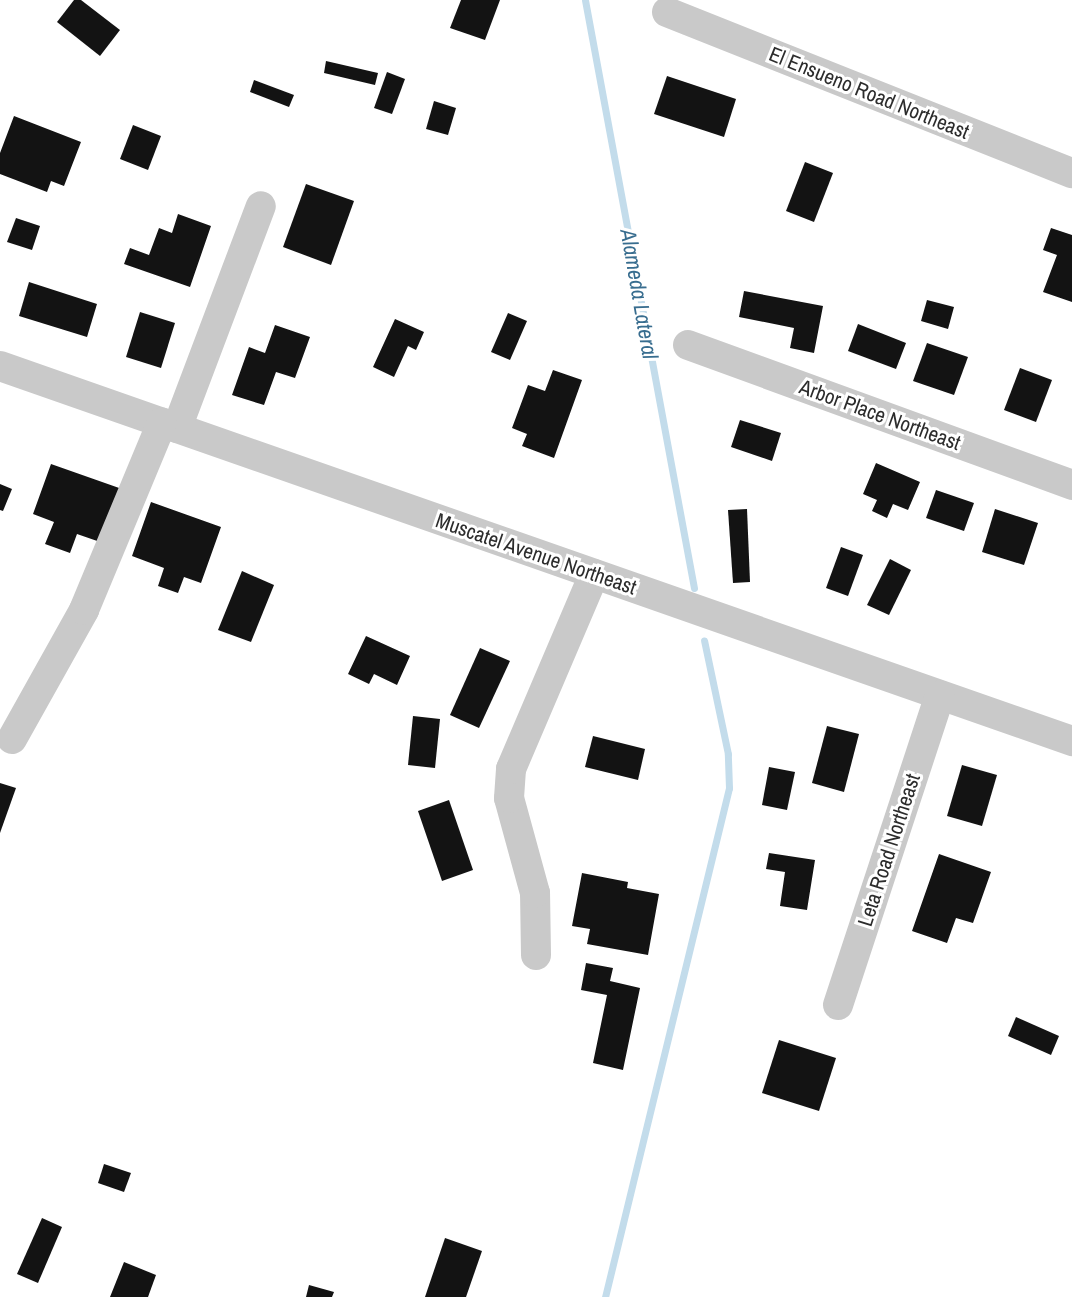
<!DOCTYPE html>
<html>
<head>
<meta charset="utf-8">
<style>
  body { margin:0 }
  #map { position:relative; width:1072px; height:1297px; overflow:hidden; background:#fff; font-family:"Archivo Narrow",sans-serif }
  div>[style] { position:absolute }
  .stream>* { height:7px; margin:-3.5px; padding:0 3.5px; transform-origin:3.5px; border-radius:3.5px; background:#c3dceb }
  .building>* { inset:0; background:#131313 }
  .minor>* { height:30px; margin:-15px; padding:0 15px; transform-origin:15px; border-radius:15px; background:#c9c9c9 }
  span { translate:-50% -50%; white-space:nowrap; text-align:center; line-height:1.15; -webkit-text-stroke:6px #fff; paint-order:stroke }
  .street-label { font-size:21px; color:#2c2c2c }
  .water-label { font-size:22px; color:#386d8f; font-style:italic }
</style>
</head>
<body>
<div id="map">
  <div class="stream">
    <i style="left:585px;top:0;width:598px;rotate:79.5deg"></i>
    <i style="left:605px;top:1297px;width:524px;rotate:-76.31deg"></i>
    <i style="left:729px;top:788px;width:34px;rotate:-92deg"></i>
    <i style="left:728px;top:754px;width:116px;rotate:-101.9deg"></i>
  </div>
  <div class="building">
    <i style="clip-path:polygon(74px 0,81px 0,120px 30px,100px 56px,57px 22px)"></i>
    <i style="clip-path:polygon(461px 0,500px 0,485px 40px,450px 28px)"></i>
    <i style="clip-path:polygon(326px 61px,378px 73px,375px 85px,324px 73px)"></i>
    <i style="clip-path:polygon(387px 72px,405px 79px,392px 114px,374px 108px)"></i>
    <i style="clip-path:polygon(667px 76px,736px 99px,724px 137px,654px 114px)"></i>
    <i style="clip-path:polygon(254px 80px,294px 95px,289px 107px,250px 92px)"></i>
    <i style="clip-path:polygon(434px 101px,456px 108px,448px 135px,426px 129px)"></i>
    <i style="clip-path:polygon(14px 116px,81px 142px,64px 186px,51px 181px,47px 192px,0 174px,0 153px)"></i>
    <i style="clip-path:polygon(133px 125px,161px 136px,148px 170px,120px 159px)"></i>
    <i style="clip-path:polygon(805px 162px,833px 173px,814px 222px,786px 211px)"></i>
    <i style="clip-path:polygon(306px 184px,354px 201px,331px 265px,283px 247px)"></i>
    <i style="clip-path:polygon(178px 214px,211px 226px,190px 287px,124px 264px,130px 248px,149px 255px,159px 228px,172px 233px)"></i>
    <i style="clip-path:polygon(16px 218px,40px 226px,32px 250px,7px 242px)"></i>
    <i style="clip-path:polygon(1051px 228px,1072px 235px,1072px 302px,1043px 292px,1057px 255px,1043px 250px)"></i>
    <i style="clip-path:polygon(29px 282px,97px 304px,87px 337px,19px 316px)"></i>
    <i style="clip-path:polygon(744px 291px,823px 306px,814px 353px,790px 348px,794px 328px,739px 317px)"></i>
    <i style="clip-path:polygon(927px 300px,954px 307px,948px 329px,921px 321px)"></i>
    <i style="clip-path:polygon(140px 312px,175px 323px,161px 368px,126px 357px)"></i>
    <i style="clip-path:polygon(508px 313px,527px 321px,510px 360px,491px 352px)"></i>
    <i style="clip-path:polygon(395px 319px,424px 332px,416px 350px,408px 346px,394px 377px,373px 367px)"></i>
    <i style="clip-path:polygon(858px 324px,906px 343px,896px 369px,848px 351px)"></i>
    <i style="clip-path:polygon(275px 325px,310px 337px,295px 378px,276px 372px,264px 405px,232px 395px,249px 347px,265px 353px)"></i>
    <i style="clip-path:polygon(927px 343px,968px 357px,954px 395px,913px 381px)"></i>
    <i style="clip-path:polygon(1020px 368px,1052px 380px,1036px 422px,1004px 410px)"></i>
    <i style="clip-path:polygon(553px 370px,582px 380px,554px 458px,522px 446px,527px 434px,512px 428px,528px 385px,545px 391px)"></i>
    <i style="clip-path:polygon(740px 420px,781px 433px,772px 461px,731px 447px)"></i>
    <i style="clip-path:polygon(876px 463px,920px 482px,908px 510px,893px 504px,887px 518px,872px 511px,877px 500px,863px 494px)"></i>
    <i style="clip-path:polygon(51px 464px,122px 489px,103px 543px,77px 534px,70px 553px,45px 544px,54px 522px,33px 514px)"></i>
    <i style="clip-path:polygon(0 484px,12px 489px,3px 511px,0 510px)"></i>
    <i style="clip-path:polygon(936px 490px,974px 503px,964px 531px,926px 518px)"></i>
    <i style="clip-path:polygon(151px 502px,221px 527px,201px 583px,184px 577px,178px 593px,158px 586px,164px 568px,132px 556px)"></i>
    <i style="clip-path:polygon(747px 509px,750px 582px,733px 583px,728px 510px)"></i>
    <i style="clip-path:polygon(995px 509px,1038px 523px,1024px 565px,982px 552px)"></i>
    <i style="clip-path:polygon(841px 547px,863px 555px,848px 596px,826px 588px)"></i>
    <i style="clip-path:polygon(890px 559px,911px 570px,889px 615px,867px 605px)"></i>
    <i style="clip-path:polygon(242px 571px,274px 585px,251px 642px,218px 630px)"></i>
    <i style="clip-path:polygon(366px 636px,410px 656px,397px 685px,374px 674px,369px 684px,348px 674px)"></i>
    <i style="clip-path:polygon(480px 648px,510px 661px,479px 728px,450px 715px)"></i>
    <i style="clip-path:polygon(413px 716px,440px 719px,435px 768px,408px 765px)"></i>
    <i style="clip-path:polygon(827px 726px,859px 734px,844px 792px,812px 783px)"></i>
    <i style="clip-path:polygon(593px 736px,645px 749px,638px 780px,585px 767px)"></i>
    <i style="clip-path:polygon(962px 765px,997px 775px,982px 826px,947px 816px)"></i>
    <i style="clip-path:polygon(769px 767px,795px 772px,787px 810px,762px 805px)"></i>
    <i style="clip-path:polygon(0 783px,16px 788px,0 833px)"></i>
    <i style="clip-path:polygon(449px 800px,473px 870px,442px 881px,418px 811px)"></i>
    <i style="clip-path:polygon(769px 853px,815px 860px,807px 910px,780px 906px,785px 872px,766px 869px)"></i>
    <i style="clip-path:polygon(939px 854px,991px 872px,973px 923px,956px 918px,947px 943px,912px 931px)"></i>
    <i style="clip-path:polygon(582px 873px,628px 882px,627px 888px,659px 894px,648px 955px,587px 944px,590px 929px,572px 926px)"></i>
    <i style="clip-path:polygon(586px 963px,613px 968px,610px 981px,640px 988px,623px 1070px,593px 1063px,607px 995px,581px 990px)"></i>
    <i style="clip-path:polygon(1016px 1017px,1059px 1036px,1051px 1055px,1008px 1036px)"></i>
    <i style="clip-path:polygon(779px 1040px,836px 1058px,819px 1111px,762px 1093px)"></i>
    <i style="clip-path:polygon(104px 1164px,131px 1173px,124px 1192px,98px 1183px)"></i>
    <i style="clip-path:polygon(42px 1218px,62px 1227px,38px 1283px,17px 1274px)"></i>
    <i style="clip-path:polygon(445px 1238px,482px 1251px,466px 1297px,425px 1297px)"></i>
    <i style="clip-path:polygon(124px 1262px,156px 1275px,148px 1297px,110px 1297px)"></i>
    <i style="clip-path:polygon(309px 1285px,334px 1292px,332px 1297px,306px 1297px)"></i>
  </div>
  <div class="minor">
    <i style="left:667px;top:12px;width:436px;rotate:21.7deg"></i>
    <i style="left:688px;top:345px;width:409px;rotate:20deg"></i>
    <i style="left:0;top:366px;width:1136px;rotate:19.28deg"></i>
    <i style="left:177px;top:428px;width:237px;rotate:-69.3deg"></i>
    <i style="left:12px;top:739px;width:148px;rotate:-60.8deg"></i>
    <i style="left:84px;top:610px;width:203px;rotate:-67.4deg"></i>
    <i style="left:536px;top:955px;width:62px;rotate:-90.9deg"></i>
    <i style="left:535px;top:893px;width:98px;rotate:-105.3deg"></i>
    <i style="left:509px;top:798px;width:29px;rotate:-86deg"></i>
    <i style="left:511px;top:769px;width:212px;rotate:-66.9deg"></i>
    <i style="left:838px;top:1005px;width:326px;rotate:-71.8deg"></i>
  </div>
  <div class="street-label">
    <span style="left:869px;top:93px;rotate:22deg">El Ensueno Road Northeast</span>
    <span style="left:880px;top:415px;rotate:20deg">Arbor Place Northeast</span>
    <span style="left:536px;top:554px;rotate:19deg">Muscatel Avenue Northeast</span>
    <span style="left:889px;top:850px;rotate:-72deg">Leta Road Northeast</span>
  </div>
  <div class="water-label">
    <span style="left:639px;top:294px;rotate:80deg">Alameda Lateral</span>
  </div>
</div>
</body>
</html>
